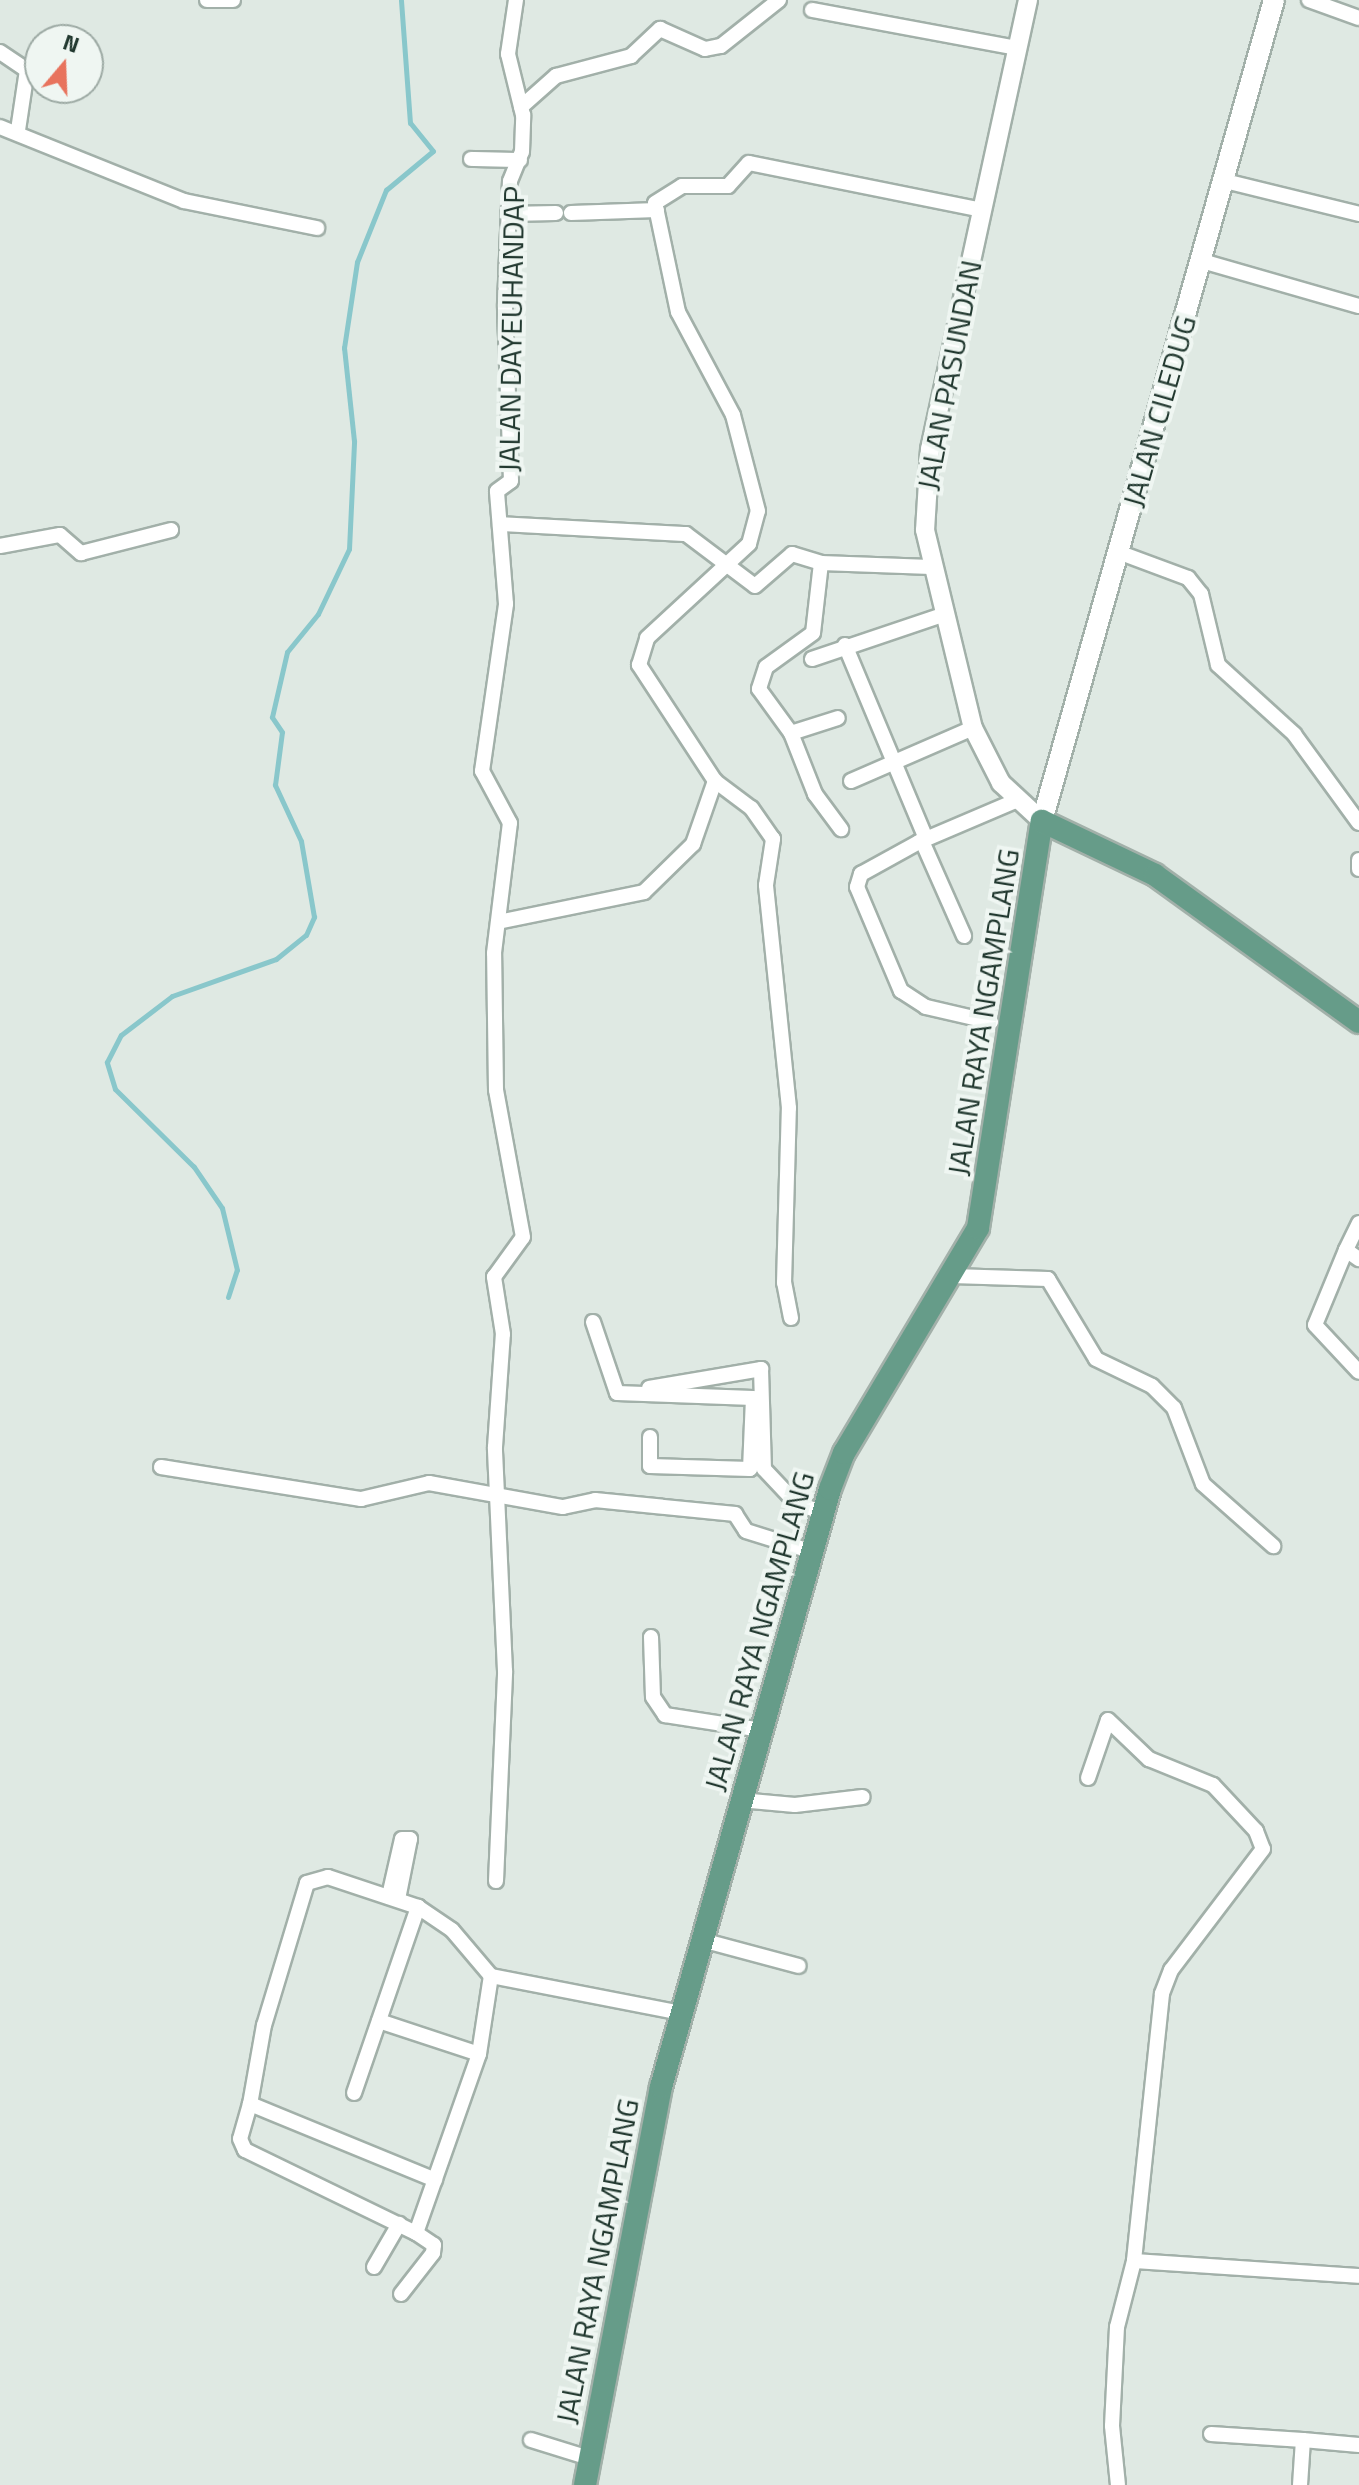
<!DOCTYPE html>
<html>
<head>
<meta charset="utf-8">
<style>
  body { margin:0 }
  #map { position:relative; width:1359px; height:2485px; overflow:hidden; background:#dfe9e3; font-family:"Titillium Web",sans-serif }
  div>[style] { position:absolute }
  .stream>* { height:5px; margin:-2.5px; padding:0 2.5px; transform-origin:2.5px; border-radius:2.5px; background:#89c7cb }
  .roads { filter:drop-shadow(2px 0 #a2b0a9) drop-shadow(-2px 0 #a2b0a9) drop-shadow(0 2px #a2b0a9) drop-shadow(0 -2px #a2b0a9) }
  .minor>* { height:14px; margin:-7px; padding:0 7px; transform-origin:7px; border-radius:7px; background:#fff }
  .tertiary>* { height:18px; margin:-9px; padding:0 9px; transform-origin:9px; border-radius:9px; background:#fff }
  .secondary>* { height:20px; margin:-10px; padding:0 10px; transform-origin:10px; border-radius:10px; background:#fff }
  .primary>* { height:22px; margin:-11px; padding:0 11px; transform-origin:11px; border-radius:11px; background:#669c89 }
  span { translate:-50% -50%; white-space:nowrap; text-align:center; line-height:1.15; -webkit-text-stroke:8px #eff6f2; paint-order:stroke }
  .street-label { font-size:30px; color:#21382f }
  .north { position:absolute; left:24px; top:24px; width:80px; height:80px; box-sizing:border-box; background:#eff6f2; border:2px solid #9daaa4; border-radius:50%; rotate:19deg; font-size:22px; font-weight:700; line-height:32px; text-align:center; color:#21382f }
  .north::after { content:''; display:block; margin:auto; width:28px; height:36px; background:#e8735d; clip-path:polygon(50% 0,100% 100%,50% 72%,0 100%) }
</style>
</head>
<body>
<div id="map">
  <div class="stream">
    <i style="left:228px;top:1297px;width:28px;rotate:-72deg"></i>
    <i style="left:237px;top:1270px;width:64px;rotate:-103.6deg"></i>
    <i style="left:222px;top:1208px;width:50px;rotate:-124.3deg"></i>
    <i style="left:194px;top:1167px;width:111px;rotate:-135.4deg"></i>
    <i style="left:115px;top:1089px;width:28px;rotate:-107deg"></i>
    <i style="left:107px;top:1062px;width:30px;rotate:-63deg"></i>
    <i style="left:121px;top:1035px;width:64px;rotate:-37.4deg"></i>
    <i style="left:172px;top:996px;width:110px;rotate:-19.6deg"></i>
    <i style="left:276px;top:959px;width:38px;rotate:-39deg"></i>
    <i style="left:306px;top:935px;width:20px;rotate:-66deg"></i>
    <i style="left:314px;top:917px;width:77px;rotate:-99.7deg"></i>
    <i style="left:301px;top:841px;width:62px;rotate:-114.9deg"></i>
    <i style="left:275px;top:785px;width:53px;rotate:-82.5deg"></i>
    <i style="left:282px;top:732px;width:18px;rotate:-124deg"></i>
    <i style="left:272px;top:717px;width:67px;rotate:-77deg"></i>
    <i style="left:287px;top:652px;width:49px;rotate:-50.8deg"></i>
    <i style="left:318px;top:614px;width:72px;rotate:-64.5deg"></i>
    <i style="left:349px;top:549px;width:108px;rotate:-87.3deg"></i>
    <i style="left:354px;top:441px;width:94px;rotate:-96.1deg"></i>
    <i style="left:344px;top:348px;width:87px;rotate:-81.4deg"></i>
    <i style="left:357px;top:262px;width:78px;rotate:-68.1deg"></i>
    <i style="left:386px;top:190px;width:61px;rotate:-39.7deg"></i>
    <i style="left:433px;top:151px;width:36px;rotate:-129deg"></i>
    <i style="left:410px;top:123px;width:123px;rotate:-94.2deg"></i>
  </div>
  <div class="roads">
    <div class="minor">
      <i style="left:207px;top:0;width:26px"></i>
      <i style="left:1309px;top:0;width:53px;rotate:19.8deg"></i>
      <i style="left:812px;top:10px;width:209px;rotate:10.5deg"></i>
      <i style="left:0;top:52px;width:32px;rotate:34deg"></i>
      <i style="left:27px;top:70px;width:61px;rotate:98.5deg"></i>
      <i style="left:521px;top:107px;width:47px;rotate:-41.5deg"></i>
      <i style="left:556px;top:76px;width:78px;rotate:-14.9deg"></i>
      <i style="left:631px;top:56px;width:40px;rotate:-43deg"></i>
      <i style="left:660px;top:29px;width:49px;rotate:24deg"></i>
      <i style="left:705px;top:49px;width:16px;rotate:-11deg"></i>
      <i style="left:721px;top:46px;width:74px;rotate:-38.4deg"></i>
      <i style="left:0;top:127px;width:198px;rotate:21.9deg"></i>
      <i style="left:184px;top:201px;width:136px;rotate:11.5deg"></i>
      <i style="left:471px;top:159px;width:49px;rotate:1.2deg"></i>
      <i style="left:1225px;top:181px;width:138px;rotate:13.8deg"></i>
      <i style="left:571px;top:213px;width:86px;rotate:-2deg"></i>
      <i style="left:508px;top:214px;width:48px;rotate:-1.2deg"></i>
      <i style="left:1202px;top:261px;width:163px;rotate:16deg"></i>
      <i style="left:500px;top:524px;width:186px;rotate:3.1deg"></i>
      <i style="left:686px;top:534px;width:86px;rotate:37deg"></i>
      <i style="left:755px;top:586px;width:49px;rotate:-40.9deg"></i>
      <i style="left:792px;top:554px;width:30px;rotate:17deg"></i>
      <i style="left:821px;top:563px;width:110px;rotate:2.1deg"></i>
      <i style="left:0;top:546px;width:61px;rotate:-10.4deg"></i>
      <i style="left:60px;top:535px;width:28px;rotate:41deg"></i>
      <i style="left:81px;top:553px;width:93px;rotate:-14.3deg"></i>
      <i style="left:1118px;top:552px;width:75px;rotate:20.4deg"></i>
      <i style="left:1188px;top:578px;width:21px;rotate:51deg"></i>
      <i style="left:1201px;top:594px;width:73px;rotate:76.5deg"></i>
      <i style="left:1218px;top:665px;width:103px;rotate:42.2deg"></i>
      <i style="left:1294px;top:734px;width:110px;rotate:53.9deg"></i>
      <i style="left:821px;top:563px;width:70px;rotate:96.5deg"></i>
      <i style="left:813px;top:633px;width:58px;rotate:144.1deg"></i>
      <i style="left:766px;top:667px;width:23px;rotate:108deg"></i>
      <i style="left:759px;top:689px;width:54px;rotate:54deg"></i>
      <i style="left:791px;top:733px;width:66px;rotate:68.5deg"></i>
      <i style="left:815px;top:794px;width:44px;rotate:53.4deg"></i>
      <i style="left:845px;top:645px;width:210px;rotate:67.3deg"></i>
      <i style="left:812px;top:659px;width:138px;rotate:-18.6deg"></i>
      <i style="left:791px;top:733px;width:49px;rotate:-17.7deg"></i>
      <i style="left:851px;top:781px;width:133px;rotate:-23.5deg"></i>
      <i style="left:922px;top:841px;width:104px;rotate:66.1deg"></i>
      <i style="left:1359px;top:860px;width:9px;rotate:90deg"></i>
      <i style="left:498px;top:922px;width:149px;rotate:-11.6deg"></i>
      <i style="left:644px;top:892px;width:69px;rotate:-44.4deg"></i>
      <i style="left:693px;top:844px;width:67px;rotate:-70.8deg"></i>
      <i style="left:991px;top:1022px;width:67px;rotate:-167deg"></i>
      <i style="left:926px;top:1007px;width:30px;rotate:-147deg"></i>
      <i style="left:901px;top:991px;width:113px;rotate:-112.9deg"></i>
      <i style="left:857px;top:887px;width:14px;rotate:-73deg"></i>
      <i style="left:861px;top:874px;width:66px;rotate:-28.9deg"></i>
      <i style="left:919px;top:842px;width:104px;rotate:-23.1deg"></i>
      <i style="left:1359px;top:1223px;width:30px;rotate:116deg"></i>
      <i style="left:1346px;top:1250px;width:16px;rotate:35deg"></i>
      <i style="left:1346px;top:1250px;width:81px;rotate:112.5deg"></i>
      <i style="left:1315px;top:1325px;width:64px;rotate:46.9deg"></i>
      <i style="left:952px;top:1276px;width:96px;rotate:1.8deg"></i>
      <i style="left:1048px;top:1279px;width:93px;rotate:59deg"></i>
      <i style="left:1096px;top:1359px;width:62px;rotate:25.7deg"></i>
      <i style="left:1152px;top:1386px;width:31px;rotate:45deg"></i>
      <i style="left:1174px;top:1408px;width:81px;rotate:69.1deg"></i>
      <i style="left:1203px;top:1484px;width:94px;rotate:41.5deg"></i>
      <i style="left:791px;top:1318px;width:36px;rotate:-101deg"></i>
      <i style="left:784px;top:1283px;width:175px;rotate:-88.4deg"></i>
      <i style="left:789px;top:1108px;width:224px;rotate:-95.9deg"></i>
      <i style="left:766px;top:885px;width:47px;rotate:-81.3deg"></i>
      <i style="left:773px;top:839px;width:38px;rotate:-125deg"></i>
      <i style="left:751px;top:808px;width:45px;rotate:-143.1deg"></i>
      <i style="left:715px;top:781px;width:139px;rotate:-123.2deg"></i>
      <i style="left:639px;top:665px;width:28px;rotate:-73deg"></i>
      <i style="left:647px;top:638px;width:139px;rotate:-42.7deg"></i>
      <i style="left:749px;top:544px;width:34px;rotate:-75deg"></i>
      <i style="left:758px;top:511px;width:99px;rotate:-104.6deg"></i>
      <i style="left:733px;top:415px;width:117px;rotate:-118.1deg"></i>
      <i style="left:678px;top:312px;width:111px;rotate:-101.9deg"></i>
      <i style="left:655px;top:203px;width:32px;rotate:-32deg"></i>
      <i style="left:682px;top:186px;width:46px"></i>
      <i style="left:728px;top:186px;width:31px;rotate:-48deg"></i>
      <i style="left:749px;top:163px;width:238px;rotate:11.4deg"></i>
      <i style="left:593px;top:1322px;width:75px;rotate:71.3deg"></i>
      <i style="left:617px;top:1393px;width:136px;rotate:2.1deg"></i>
      <i style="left:753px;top:1398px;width:71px;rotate:92.4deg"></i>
      <i style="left:750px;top:1469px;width:100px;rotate:-178.3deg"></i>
      <i style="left:650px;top:1466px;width:29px;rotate:-90deg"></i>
      <i style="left:649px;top:1388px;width:114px;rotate:-9.6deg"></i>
      <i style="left:761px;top:1369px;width:100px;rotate:88.3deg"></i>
      <i style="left:764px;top:1469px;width:47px;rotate:46.7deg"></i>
      <i style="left:796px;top:1503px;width:29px;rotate:20deg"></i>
      <i style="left:161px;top:1467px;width:203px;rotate:9.1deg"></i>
      <i style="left:361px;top:1499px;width:70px;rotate:-13.2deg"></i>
      <i style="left:429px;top:1483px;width:136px;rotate:10.2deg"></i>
      <i style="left:563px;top:1507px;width:33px;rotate:-12deg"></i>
      <i style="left:595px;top:1500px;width:141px;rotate:5.7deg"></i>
      <i style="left:735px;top:1514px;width:20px;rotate:57deg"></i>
      <i style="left:746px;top:1531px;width:70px;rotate:17.4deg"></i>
      <i style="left:651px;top:1637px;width:60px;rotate:88.1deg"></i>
      <i style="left:653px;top:1697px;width:22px;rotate:56deg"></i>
      <i style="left:665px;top:1715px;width:98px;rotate:8.8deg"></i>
      <i style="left:1088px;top:1778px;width:61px;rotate:-71deg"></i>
      <i style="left:1108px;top:1720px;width:57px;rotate:43.6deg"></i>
      <i style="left:1149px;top:1759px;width:69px;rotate:22.1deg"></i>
      <i style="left:1213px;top:1785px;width:63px;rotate:46.9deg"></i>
      <i style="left:1256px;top:1831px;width:19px;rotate:69deg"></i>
      <i style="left:1263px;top:1849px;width:152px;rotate:127.2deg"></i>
      <i style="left:1171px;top:1970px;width:26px;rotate:111deg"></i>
      <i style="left:1162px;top:1994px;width:268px;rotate:96deg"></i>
      <i style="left:1134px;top:2261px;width:68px;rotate:104.4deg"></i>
      <i style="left:1117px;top:2327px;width:99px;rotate:92.9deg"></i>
      <i style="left:1112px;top:2426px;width:59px;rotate:84.2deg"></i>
      <i style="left:740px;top:1800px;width:55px;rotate:5.2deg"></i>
      <i style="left:795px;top:1805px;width:68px;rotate:-6.7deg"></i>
      <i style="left:496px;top:1881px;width:210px;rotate:-87.5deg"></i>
      <i style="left:505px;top:1671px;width:224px;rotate:-92.6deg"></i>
      <i style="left:495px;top:1447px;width:113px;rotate:-86deg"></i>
      <i style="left:503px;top:1334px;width:58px;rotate:-99deg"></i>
      <i style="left:494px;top:1277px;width:49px;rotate:-54.1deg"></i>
      <i style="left:523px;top:1237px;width:149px;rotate:-100.4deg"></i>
      <i style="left:496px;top:1090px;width:137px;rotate:-90.8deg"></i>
      <i style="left:494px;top:953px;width:131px;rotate:-83deg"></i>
      <i style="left:510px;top:823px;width:59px;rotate:-118.3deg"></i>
      <i style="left:482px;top:771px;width:169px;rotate:-81.8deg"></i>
      <i style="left:506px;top:604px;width:113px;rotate:-94.6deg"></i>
      <i style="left:497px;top:491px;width:17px;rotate:-36deg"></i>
      <i style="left:511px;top:481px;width:176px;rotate:-92deg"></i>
      <i style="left:505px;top:305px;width:124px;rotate:-87.7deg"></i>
      <i style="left:510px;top:181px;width:31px;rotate:-68deg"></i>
      <i style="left:522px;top:152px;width:37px;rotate:-88deg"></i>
      <i style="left:523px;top:115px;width:63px;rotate:-103.8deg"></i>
      <i style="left:508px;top:54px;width:55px;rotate:-81.6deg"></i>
      <i style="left:389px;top:1896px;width:58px;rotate:-77.2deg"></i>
      <i style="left:402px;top:1839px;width:8px"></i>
      <i style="left:410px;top:1839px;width:61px;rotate:101.3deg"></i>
      <i style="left:702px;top:1940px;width:100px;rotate:15deg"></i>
      <i style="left:491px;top:1976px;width:194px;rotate:11deg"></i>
      <i style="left:379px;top:2021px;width:105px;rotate:18.3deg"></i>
      <i style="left:354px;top:2093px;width:197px;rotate:-71deg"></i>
      <i style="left:250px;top:2104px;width:36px;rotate:106deg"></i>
      <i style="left:240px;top:2139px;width:12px;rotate:66deg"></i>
      <i style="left:245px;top:2150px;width:190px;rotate:25.9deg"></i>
      <i style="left:416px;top:2233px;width:190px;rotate:-70.6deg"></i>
      <i style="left:479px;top:2054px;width:79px;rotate:-81.3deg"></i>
      <i style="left:491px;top:1976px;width:60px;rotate:-130.3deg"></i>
      <i style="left:452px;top:1930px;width:41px;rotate:-145.9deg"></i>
      <i style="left:418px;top:1907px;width:95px;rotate:-161.6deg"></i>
      <i style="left:328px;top:1877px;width:22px;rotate:164deg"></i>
      <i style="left:307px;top:1883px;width:148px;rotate:106.8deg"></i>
      <i style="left:264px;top:2025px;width:80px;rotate:100deg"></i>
      <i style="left:250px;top:2104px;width:200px;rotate:22.3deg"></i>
      <i style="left:1134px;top:2261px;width:225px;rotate:3.8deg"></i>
      <i style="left:374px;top:2267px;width:50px;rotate:-59.8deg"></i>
      <i style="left:401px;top:2294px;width:52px;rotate:-52deg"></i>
      <i style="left:433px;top:2253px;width:8px;rotate:-83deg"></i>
      <i style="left:434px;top:2245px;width:22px;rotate:-146deg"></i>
      <i style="left:1211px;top:2434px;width:92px;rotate:3.7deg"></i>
      <i style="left:531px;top:2440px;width:61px;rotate:17.2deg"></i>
      <i style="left:1300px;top:2485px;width:45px;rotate:-86.2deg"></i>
      <i style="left:1303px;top:2440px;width:56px;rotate:5.1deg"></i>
    </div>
    <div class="tertiary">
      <i style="left:1028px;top:0;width:460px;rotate:102.3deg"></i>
      <i style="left:930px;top:449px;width:81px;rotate:93.5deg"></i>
      <i style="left:925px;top:530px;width:204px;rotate:76.4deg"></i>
      <i style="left:973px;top:728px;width:62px;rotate:63deg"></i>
      <i style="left:1001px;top:783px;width:56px;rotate:42.8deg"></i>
    </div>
    <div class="secondary">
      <i style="left:1042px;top:821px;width:853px;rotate:-74.22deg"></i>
    </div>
    <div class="primary">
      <i style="left:585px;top:2485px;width:405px;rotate:-79.2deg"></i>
      <i style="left:661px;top:2087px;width:621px;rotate:-74.22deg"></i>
      <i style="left:830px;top:1489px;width:39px;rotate:-69deg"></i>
      <i style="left:844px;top:1453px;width:262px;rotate:-59.2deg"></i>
      <i style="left:978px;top:1228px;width:412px;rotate:-81.1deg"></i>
      <i style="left:1042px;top:821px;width:125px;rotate:25.5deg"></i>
      <i style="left:1155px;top:875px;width:251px;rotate:35.8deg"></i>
    </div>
  </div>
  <div class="street-label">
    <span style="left:511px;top:329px;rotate:-89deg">JALAN DAYEUHANDAP</span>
    <span style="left:949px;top:375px;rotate:-79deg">JALAN PASUNDAN</span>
    <span style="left:1159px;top:411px;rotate:-74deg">JALAN CILEDUG</span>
    <span style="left:983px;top:1012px;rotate:-81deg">JALAN RAYA NGAMPLANG</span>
    <span style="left:759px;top:1631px;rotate:-74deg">JALAN RAYA NGAMPLANG</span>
    <span style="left:597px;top:2261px;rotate:-79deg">JALAN RAYA NGAMPLANG</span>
  </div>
  <div class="north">N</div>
</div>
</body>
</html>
